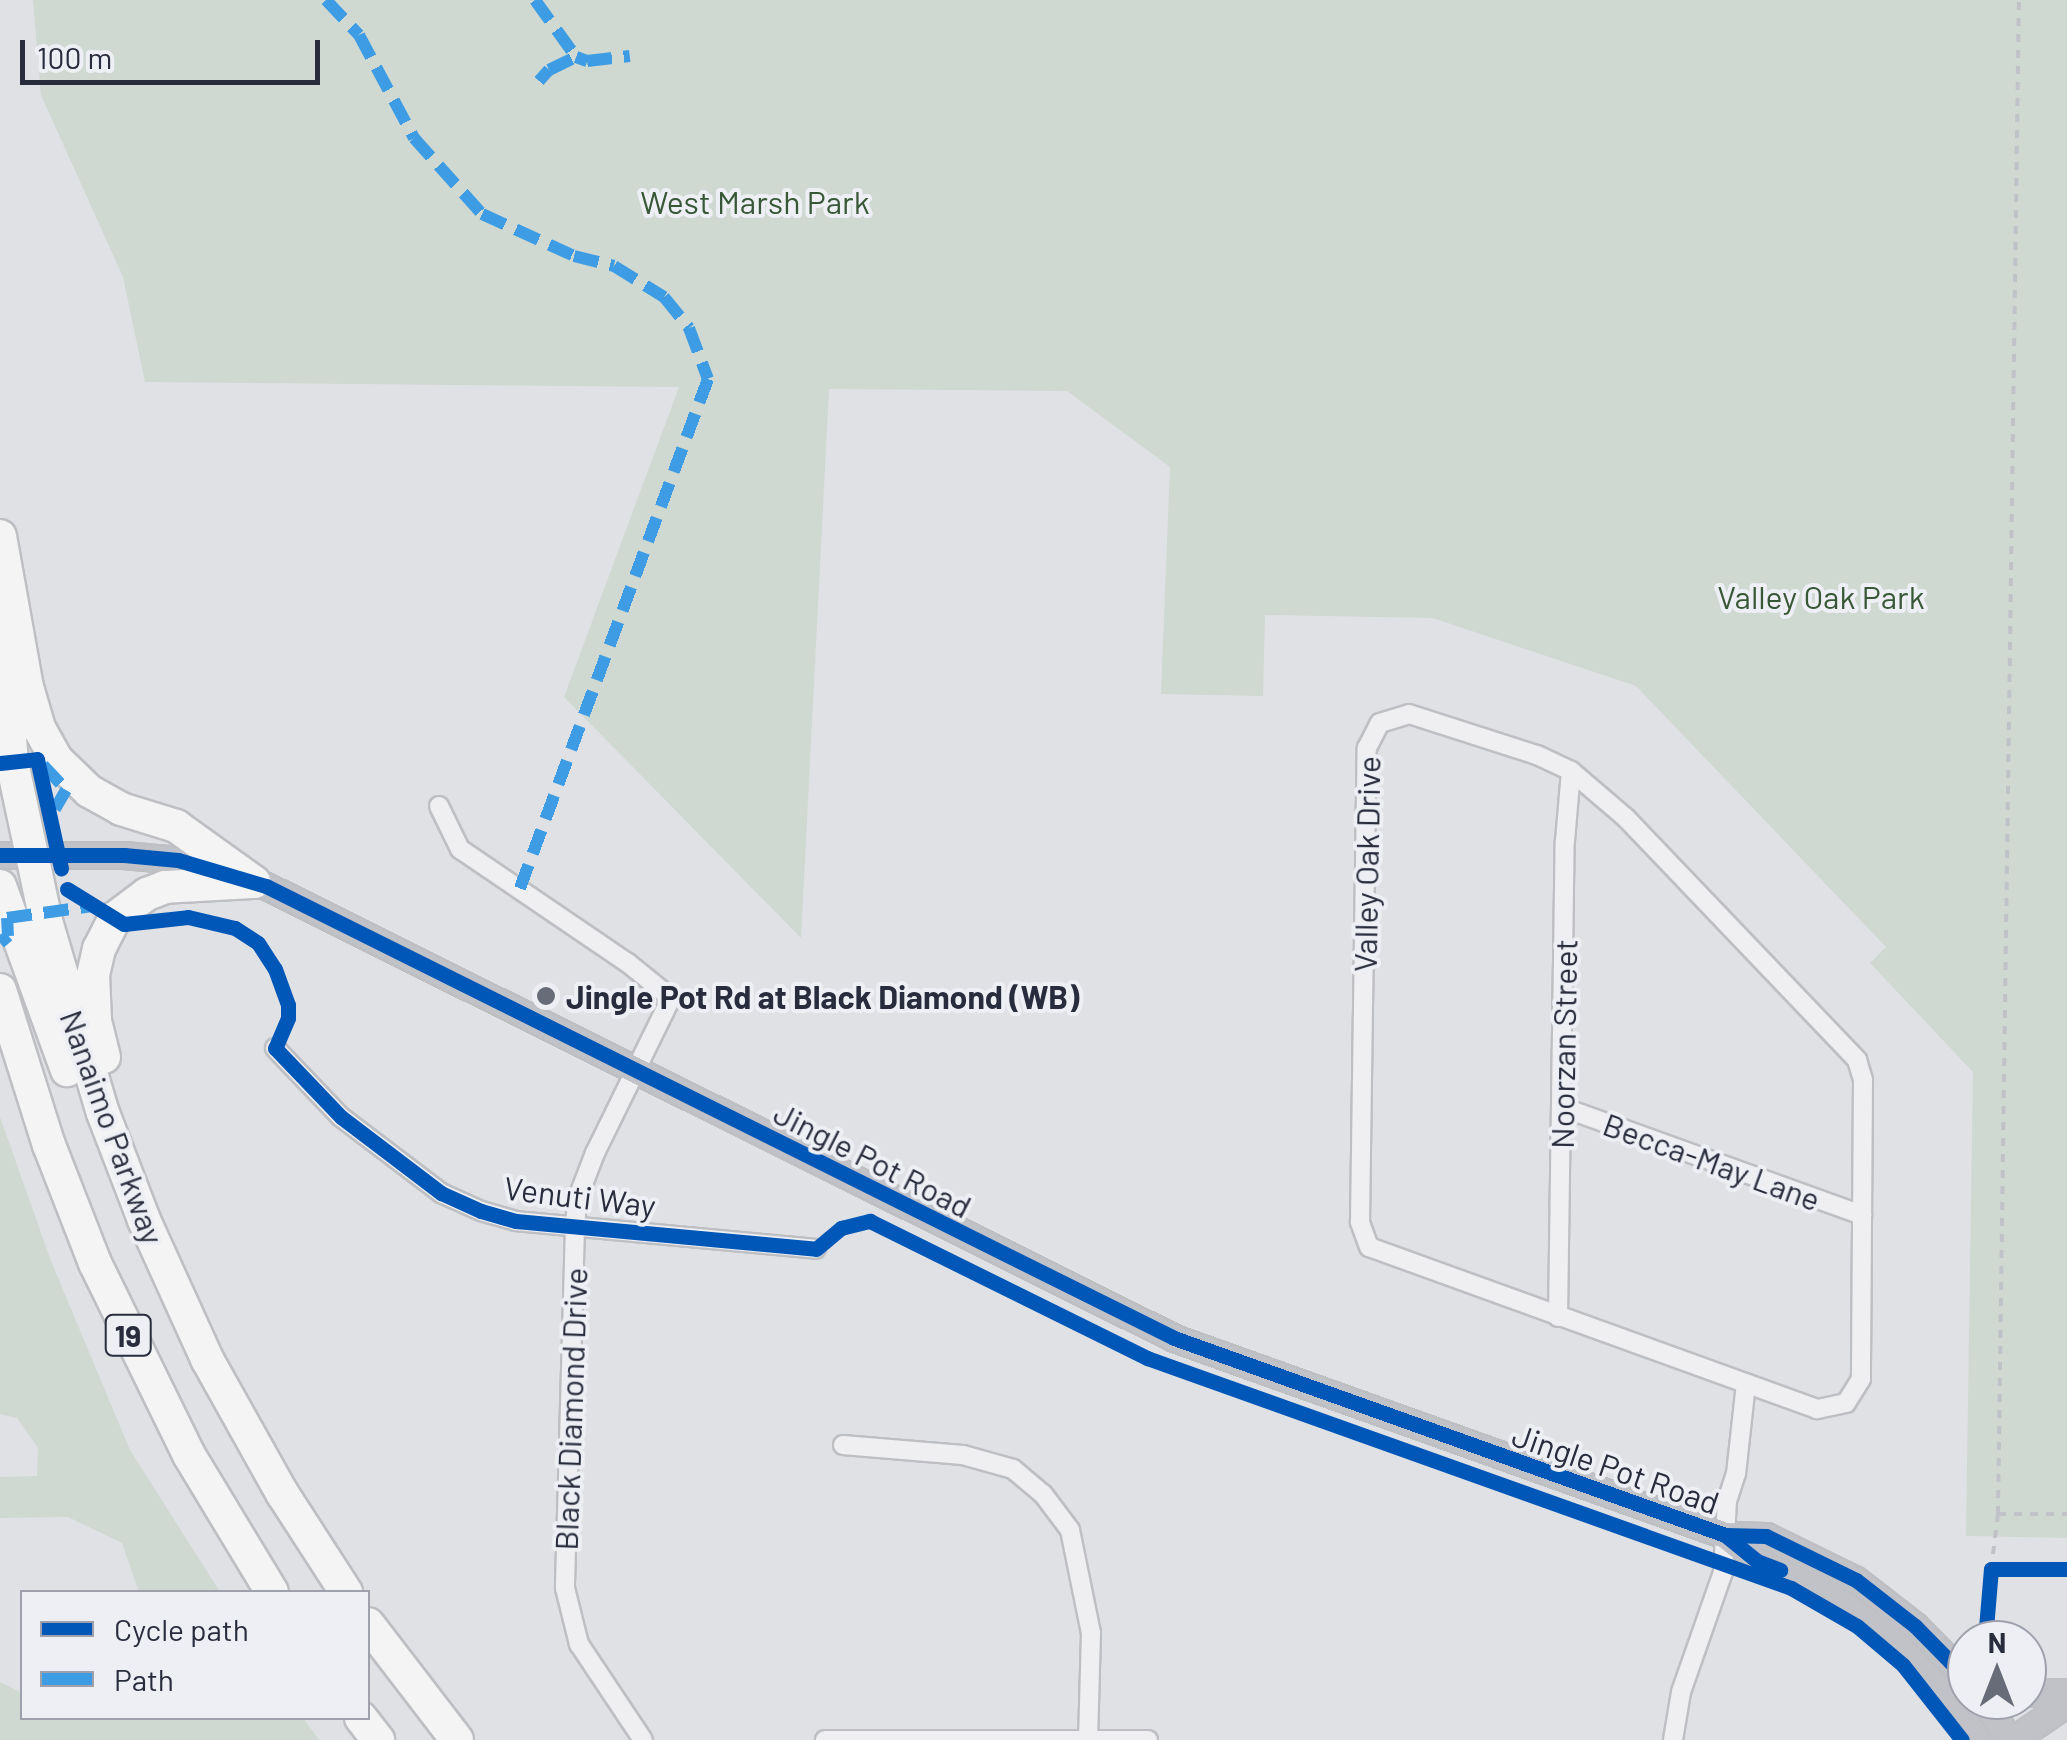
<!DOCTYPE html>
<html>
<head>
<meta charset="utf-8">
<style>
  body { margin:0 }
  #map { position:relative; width:2067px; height:1740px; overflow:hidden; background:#e0e1e5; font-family:Barlow,sans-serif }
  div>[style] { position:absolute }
  .green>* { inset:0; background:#cfd8d1 }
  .path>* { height:4px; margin-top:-2px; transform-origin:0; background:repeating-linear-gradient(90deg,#c1c2c8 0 8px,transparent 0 16px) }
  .roads { filter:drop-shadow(2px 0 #bebfc3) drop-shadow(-2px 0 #bebfc3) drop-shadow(0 2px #bebfc3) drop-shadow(0 -2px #bebfc3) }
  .lane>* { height:9px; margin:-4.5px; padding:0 4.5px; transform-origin:4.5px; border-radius:4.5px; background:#efeff1 }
  .street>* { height:18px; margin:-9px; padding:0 9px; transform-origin:9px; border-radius:9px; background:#efeff1 }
  .secondary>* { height:25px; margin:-12.5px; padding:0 12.5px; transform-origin:12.5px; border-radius:12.5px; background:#c1c2c7 }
  .highway>* { height:32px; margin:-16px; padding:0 16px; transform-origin:16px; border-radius:16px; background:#f4f4f5 }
  .quiet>* { height:12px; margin-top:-6px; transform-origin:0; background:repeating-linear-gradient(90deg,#3d9ce3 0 25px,transparent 0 37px) }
  .cycleway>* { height:15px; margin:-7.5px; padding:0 7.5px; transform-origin:7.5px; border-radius:7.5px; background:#0057b8 }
  .dots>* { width:28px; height:28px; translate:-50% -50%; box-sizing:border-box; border:5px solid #edeff4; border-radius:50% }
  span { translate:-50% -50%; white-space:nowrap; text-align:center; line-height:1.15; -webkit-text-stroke:8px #edeff4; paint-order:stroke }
  .shield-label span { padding:2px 8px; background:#edeff4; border:2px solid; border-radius:8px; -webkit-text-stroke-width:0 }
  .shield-label { font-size:30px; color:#282c3d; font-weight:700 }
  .park-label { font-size:32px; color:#375736 }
  .street-label { font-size:32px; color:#282c3d }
  .poi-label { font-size:32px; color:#282c3d; font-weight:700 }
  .left { translate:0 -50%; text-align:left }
  .legend { position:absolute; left:20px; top:1590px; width:350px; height:130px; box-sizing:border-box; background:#edeff4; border:2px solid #9ea1ab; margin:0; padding:12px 18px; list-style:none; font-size:30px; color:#282c3d }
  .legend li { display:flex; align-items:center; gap:20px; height:50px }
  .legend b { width:50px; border:2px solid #9ea1ab }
  .north { position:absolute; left:1947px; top:1620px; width:100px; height:100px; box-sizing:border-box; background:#edeff4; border:2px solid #9ea1ab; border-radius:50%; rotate:0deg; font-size:28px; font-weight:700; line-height:40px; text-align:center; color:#282c3d }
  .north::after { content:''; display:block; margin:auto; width:35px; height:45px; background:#686b78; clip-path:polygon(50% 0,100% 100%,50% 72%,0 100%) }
  .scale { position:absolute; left:20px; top:40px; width:300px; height:45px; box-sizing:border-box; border:5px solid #282c3d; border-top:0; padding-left:12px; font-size:30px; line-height:35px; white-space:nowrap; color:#282c3d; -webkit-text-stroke:8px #edeff4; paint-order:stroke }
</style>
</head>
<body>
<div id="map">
  <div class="green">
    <i style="clip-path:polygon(33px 0,2067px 0,2067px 1538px,1966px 1536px,1973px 1072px,1870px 963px,1886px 947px,1636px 686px,1433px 618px,1265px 615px,1263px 696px,1161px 694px,1170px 467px,1067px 391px,829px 389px,801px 938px,564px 697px,679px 387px,145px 382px,123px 277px,41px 95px)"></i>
    <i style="clip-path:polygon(0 1117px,51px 1261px,130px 1450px,220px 1592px,139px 1592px,122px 1543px,68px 1517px,0 1518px,0 1477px,37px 1476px,38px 1448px,17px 1418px,0 1414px)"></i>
    <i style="clip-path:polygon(0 1682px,22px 1693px,22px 1718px,303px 1718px,319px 1740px,0 1740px)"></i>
  </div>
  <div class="path">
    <i style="left:1998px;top:1514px;width:69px"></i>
    <i style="left:1993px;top:1554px;width:40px;rotate:-82.9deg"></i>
    <i style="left:1998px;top:1514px;width:1514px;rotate:-89.21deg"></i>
  </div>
  <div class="roads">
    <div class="lane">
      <i style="left:1991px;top:1569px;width:76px"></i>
    </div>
    <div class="street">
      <i style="left:1409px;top:714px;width:134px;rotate:17.8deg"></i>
      <i style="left:1537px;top:755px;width:38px;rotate:25deg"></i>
      <i style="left:1571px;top:771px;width:72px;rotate:40.5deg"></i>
      <i style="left:1626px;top:818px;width:335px;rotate:46.3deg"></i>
      <i style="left:1857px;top:1060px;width:21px;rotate:73deg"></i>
      <i style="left:1863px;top:1080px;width:299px;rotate:90.4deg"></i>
      <i style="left:1861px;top:1379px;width:28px;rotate:122deg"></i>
      <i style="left:1846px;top:1403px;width:30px;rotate:168deg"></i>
      <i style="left:1817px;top:1409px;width:476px;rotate:-160.1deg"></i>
      <i style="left:1369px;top:1247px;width:27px;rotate:-110deg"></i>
      <i style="left:1360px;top:1222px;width:474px;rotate:-89.2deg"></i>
      <i style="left:1367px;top:748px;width:28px;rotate:-63deg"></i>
      <i style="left:1380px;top:723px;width:30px;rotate:-17deg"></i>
      <i style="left:439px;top:806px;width:48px;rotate:64deg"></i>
      <i style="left:460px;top:849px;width:203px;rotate:34.2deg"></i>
      <i style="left:628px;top:963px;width:55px;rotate:39.1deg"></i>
      <i style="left:671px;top:998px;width:173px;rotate:116.1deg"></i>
      <i style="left:595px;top:1153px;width:50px;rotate:111deg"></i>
      <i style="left:577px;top:1200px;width:26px;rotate:94deg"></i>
      <i style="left:575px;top:1226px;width:362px;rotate:91.6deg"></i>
      <i style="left:565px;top:1588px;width:58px;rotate:76deg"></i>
      <i style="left:579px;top:1644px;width:115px;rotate:56.3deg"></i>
      <i style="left:275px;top:1048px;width:95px;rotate:46.3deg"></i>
      <i style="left:341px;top:1117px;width:126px;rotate:37.2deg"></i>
      <i style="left:441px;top:1193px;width:44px;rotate:24.2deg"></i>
      <i style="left:481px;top:1211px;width:36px;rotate:16deg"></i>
      <i style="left:516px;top:1221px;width:301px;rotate:5.3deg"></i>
      <i style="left:1562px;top:1107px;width:319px;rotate:19.8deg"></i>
      <i style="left:1558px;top:1317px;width:476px;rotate:-89.2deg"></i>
      <i style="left:1565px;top:841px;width:70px;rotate:-85.1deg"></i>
      <i style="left:843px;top:1445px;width:120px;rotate:4.8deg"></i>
      <i style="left:963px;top:1455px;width:52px;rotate:15.6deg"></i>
      <i style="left:1013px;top:1469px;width:39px;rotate:40deg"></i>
      <i style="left:1043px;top:1494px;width:45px;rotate:53.1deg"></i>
      <i style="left:1070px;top:1530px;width:105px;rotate:78.5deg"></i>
      <i style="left:1091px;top:1633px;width:107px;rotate:91.6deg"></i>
      <i style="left:825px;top:1740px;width:323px"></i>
      <i style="left:1673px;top:1740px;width:49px;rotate:-80.5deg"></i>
      <i style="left:1681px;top:1692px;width:127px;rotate:-70.7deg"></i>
      <i style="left:1723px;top:1572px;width:71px;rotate:-86.8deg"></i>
      <i style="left:1727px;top:1501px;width:28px;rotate:-72deg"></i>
      <i style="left:1736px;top:1474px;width:91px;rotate:-83.7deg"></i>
    </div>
    <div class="secondary">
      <i style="left:0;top:855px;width:124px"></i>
      <i style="left:124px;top:855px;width:54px;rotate:5.3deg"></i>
      <i style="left:178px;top:860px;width:92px;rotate:16.5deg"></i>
      <i style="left:266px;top:886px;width:1014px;rotate:26.46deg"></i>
      <i style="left:1174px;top:1338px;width:585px;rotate:19.67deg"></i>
      <i style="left:1725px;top:1535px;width:41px;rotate:39.1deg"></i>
      <i style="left:1757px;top:1561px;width:79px;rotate:24.6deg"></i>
      <i style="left:1829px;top:1594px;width:72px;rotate:35.4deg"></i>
      <i style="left:1888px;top:1636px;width:88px;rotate:45.9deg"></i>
      <i style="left:1949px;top:1699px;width:50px;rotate:54.7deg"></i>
      <i style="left:1725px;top:1535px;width:41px;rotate:1.4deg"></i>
      <i style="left:1766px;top:1536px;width:100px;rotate:26.1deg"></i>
      <i style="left:1856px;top:1580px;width:75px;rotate:37.9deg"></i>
      <i style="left:1915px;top:1626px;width:74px;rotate:45.5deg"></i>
      <i style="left:2027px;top:1693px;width:40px;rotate:-1.4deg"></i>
      <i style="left:1984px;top:1700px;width:47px;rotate:58deg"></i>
      <i style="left:2013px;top:1740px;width:65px;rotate:-34.4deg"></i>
    </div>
    <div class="highway">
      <i style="left:0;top:536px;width:153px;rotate:79.9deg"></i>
      <i style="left:27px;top:687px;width:43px;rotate:73.7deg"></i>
      <i style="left:39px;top:728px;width:35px;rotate:61deg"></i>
      <i style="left:56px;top:759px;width:46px;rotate:44.1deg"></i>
      <i style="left:89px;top:791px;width:37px;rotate:29deg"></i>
      <i style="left:121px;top:809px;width:58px;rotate:17.2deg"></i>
      <i style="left:176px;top:826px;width:96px;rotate:35.7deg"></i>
      <i style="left:0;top:619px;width:144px;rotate:85.2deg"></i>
      <i style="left:12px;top:762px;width:163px;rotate:77.9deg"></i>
      <i style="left:46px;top:921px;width:200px;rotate:73.5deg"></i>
      <i style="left:103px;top:1113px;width:115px;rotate:69deg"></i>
      <i style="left:144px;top:1220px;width:153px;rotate:65.6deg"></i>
      <i style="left:207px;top:1359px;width:154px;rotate:60.8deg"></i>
      <i style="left:282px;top:1493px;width:118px;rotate:57.1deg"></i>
      <i style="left:0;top:886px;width:196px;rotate:70deg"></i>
      <i style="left:0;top:990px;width:163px;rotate:72.5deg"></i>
      <i style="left:49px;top:1145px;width:127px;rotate:68.7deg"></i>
      <i style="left:95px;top:1263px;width:214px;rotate:63.9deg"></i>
      <i style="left:189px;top:1455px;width:160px;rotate:58.8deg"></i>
      <i style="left:104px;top:1057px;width:38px;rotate:-104deg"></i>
      <i style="left:95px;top:1020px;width:45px;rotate:-92.5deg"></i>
      <i style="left:93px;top:975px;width:27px;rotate:-77deg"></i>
      <i style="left:99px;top:949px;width:35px;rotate:-63deg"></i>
      <i style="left:115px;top:918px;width:40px;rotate:-37deg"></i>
      <i style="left:147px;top:894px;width:19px;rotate:-21deg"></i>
      <i style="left:165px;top:887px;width:89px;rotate:-3.2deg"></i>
      <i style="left:368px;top:1624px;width:146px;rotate:52.5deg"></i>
      <i style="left:361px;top:1718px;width:28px;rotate:52deg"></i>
    </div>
  </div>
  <div class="quiet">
    <i style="left:326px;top:0;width:48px;rotate:46.7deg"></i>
    <i style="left:359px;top:35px;width:117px;rotate:61.9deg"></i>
    <i style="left:414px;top:138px;width:102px;rotate:48.2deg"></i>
    <i style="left:482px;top:214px;width:101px;rotate:24.5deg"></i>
    <i style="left:574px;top:256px;width:41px;rotate:14deg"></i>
    <i style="left:614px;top:266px;width:59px;rotate:31.8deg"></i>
    <i style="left:664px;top:297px;width:40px;rotate:51deg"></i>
    <i style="left:689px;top:328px;width:54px;rotate:69.6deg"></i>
    <i style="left:708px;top:379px;width:543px;rotate:110.27deg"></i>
    <i style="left:535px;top:0;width:70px;rotate:54.3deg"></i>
    <i style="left:576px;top:57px;width:12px;rotate:20deg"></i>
    <i style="left:587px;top:61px;width:43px;rotate:-6.6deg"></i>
    <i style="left:539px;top:81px;width:15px;rotate:-48deg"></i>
    <i style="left:549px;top:70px;width:30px;rotate:-26deg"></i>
    <i style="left:43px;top:765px;width:34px;rotate:47deg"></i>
    <i style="left:66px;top:790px;width:22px;rotate:120deg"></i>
    <i style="left:55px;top:809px;width:9px;rotate:159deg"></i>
    <i style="left:0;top:943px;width:11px;rotate:-41deg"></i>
    <i style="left:8px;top:936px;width:18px;rotate:-93deg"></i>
    <i style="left:7px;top:918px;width:86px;rotate:-8deg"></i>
  </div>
  <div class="cycleway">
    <i style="left:0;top:763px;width:37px;rotate:-6deg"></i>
    <i style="left:37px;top:759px;width:112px;rotate:77.6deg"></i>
    <i style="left:0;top:855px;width:124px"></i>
    <i style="left:124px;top:855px;width:54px;rotate:5.3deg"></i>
    <i style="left:178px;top:860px;width:92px;rotate:16.5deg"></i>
    <i style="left:266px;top:886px;width:1014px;rotate:26.46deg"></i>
    <i style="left:1174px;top:1338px;width:585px;rotate:19.67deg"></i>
    <i style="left:1725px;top:1535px;width:41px;rotate:39.1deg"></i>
    <i style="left:1757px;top:1561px;width:25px;rotate:21deg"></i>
    <i style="left:67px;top:889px;width:67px;rotate:31.6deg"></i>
    <i style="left:124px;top:924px;width:64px;rotate:-6.2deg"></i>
    <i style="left:188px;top:917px;width:48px;rotate:13.2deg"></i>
    <i style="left:235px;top:928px;width:27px;rotate:33deg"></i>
    <i style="left:258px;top:943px;width:31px;rotate:57deg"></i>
    <i style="left:275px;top:969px;width:38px;rotate:70deg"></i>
    <i style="left:288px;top:1005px;width:13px;rotate:90deg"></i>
    <i style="left:288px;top:1018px;width:33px;rotate:113deg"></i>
    <i style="left:275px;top:1048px;width:95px;rotate:46.3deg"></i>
    <i style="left:341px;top:1117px;width:126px;rotate:37.2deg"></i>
    <i style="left:441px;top:1193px;width:44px;rotate:24.2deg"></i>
    <i style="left:481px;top:1211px;width:36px;rotate:16deg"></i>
    <i style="left:516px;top:1221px;width:301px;rotate:5.3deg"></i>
    <i style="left:816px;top:1249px;width:33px;rotate:-40deg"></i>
    <i style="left:841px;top:1228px;width:30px;rotate:-14deg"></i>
    <i style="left:870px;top:1221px;width:309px;rotate:26.3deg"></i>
    <i style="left:1147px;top:1358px;width:684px;rotate:19.65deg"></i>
    <i style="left:1791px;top:1588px;width:76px;rotate:29.9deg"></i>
    <i style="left:1857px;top:1626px;width:60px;rotate:40.3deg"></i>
    <i style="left:1903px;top:1665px;width:95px;rotate:51.8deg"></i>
    <i style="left:1725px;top:1535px;width:41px;rotate:1.4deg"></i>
    <i style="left:1766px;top:1536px;width:100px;rotate:26.1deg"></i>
    <i style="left:1856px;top:1580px;width:75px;rotate:37.9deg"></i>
    <i style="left:1915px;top:1626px;width:74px;rotate:45.5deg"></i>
    <i style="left:1985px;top:1640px;width:71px;rotate:-85.2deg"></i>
    <i style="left:1991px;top:1569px;width:76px"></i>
  </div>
  <div class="dots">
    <i style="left:546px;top:996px;background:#686b78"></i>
  </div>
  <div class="shield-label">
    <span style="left:128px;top:1335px">19</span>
  </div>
  <div class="park-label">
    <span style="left:755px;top:201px">West Marsh Park</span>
    <span style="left:1821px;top:596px">Valley Oak Park</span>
  </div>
  <div class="street-label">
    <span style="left:1366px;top:864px;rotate:-89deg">Valley Oak Drive</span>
    <span style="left:1563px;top:1044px;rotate:-89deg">Noorzan Street</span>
    <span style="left:113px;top:1127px;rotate:70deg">Nanaimo Parkway</span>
    <span style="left:873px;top:1159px;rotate:27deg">Jingle Pot Road</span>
    <span style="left:1712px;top:1161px;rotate:20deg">Becca-May Lane</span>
    <span style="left:580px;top:1196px;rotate:7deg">Venuti Way</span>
    <span style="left:570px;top:1409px;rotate:-88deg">Black Diamond Drive</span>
    <span style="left:1616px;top:1468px;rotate:19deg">Jingle Pot Road</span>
  </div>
  <div class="poi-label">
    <span class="left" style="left:566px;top:996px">Jingle Pot Rd at Black Diamond (WB)</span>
  </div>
  <ul class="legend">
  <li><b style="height:12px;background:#0057b8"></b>Cycle path</li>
  <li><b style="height:12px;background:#3d9ce3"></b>Path</li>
  </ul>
  <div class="north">N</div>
  <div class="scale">100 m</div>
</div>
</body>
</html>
